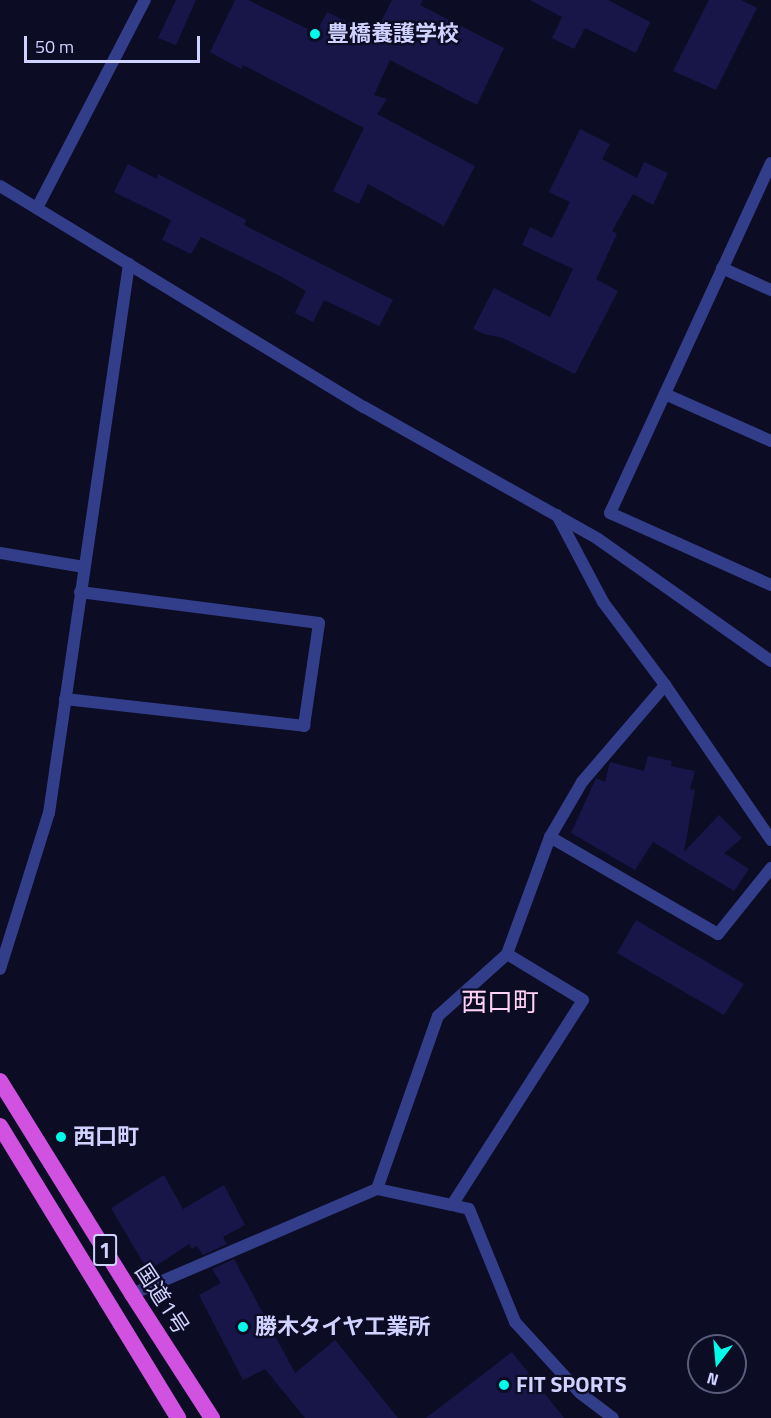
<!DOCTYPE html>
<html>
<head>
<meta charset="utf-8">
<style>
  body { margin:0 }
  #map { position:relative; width:771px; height:1418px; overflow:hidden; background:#0c0c25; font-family:"Titillium Web","Noto Sans JP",sans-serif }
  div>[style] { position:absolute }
  .building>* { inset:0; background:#181648 }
  .minor>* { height:12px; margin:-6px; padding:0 6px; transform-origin:6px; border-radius:6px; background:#323e89 }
  .tertiary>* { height:12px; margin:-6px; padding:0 6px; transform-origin:6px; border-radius:6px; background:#323e89 }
  .trunk>* { height:16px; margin:-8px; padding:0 8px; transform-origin:8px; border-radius:8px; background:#d151e0 }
  .dots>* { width:16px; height:16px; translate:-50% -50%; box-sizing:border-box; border:3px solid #0c0c25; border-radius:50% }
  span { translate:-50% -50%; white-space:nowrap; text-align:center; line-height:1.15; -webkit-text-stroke:4.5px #0c0c25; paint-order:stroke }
  .shield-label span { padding:2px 4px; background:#0c0c25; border:2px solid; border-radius:4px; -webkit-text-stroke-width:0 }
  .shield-label { font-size:21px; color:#d0d3ff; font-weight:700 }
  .poi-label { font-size:22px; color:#d0d3ff; font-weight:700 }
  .left { translate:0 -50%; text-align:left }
  .street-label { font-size:22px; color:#d0d3ff }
  .quarter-label { font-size:26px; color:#ffd2f6 }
  .north { position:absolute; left:687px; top:1334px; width:60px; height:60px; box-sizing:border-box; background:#0c0c25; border:2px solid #5a5c7c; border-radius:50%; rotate:196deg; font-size:16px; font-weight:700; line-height:24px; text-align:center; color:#d0d3ff }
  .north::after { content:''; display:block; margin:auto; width:21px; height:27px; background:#00fbe9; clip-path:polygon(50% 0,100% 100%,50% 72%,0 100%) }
  .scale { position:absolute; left:24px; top:36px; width:176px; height:27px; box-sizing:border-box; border:3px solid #d0d3ff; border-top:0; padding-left:8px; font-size:18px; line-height:21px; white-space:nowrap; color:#d0d3ff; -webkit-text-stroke:4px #0c0c25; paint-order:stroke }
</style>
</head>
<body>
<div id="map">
  <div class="building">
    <i style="clip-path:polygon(176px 0,196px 0,176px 45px,158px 38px)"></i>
    <i style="clip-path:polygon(235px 0,248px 0,316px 33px,327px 12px,374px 35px,392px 0,423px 0,420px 5px,504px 48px,477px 105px,390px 60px,374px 95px,387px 99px,377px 114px,475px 166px,444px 226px,368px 184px,359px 204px,333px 191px,364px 128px,243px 65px,241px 69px,210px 52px)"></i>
    <i style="clip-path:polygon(530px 0,608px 0,650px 22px,636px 53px,585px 28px,574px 49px,552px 38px,562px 17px)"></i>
    <i style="clip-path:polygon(709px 0,741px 0,757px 8px,716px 90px,673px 71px)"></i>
    <i style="clip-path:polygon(580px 129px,610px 144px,602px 159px,637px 178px,644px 162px,668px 173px,653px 205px,633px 194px,612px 231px,617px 234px,596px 279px,618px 291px,575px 374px,503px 338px,484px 334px,473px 329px,494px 288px,550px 317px,573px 269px,522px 245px,530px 227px,552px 238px,570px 202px,549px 192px)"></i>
    <i style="clip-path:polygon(128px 164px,157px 179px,158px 174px,246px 220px,244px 225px,393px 300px,379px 326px,324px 300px,313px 322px,295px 313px,306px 291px,280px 276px,201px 237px,191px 254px,162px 240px,171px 220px,114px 192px)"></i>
    <i style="clip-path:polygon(648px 756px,672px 761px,671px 766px,695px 771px,690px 789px,695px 790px,684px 852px,719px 815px,742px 838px,724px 853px,749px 869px,734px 891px,653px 842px,635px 870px,571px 833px,596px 778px,605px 782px,610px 762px,644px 771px)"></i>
    <i style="clip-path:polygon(636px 920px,744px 984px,724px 1015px,617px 953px)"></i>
    <i style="clip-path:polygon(164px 1175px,183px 1209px,224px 1185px,245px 1225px,223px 1237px,227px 1244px,203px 1255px,197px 1246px,192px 1249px,189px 1244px,148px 1271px,111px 1208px)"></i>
    <i style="clip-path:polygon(234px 1259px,295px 1373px,335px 1340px,398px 1418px,305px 1418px,265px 1369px,243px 1380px,199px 1295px,221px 1283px,212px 1269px)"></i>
    <i style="clip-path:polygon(512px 1352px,564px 1418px,426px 1418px)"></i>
  </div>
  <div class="minor">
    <i style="left:771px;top:163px;width:385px;rotate:114.7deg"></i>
    <i style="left:610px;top:513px;width:176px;rotate:24.1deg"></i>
    <i style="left:37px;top:208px;width:234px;rotate:-62.6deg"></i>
    <i style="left:722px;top:268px;width:54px;rotate:24.2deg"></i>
    <i style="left:665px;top:394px;width:116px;rotate:23.9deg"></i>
    <i style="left:557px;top:515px;width:98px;rotate:62.1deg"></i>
    <i style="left:603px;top:602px;width:104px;rotate:53.2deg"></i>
    <i style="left:665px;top:685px;width:188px;rotate:55.6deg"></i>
    <i style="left:0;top:553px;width:85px;rotate:9.5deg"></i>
    <i style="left:65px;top:699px;width:241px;rotate:6.4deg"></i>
    <i style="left:304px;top:726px;width:104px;rotate:-81.7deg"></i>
    <i style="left:319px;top:623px;width:241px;rotate:-172.6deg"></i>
    <i style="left:550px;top:837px;width:194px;rotate:30deg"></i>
    <i style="left:718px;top:934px;width:85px;rotate:-51.2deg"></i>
    <i style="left:0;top:969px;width:164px;rotate:-72.6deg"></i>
    <i style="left:49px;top:813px;width:555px;rotate:-81.71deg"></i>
    <i style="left:377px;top:1189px;width:77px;rotate:12deg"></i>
    <i style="left:452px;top:1205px;width:243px;rotate:-57.4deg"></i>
    <i style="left:583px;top:1000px;width:89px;rotate:-148.8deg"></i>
    <i style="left:452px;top:1205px;width:17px;rotate:13deg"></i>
    <i style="left:469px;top:1209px;width:122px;rotate:67.8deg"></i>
    <i style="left:515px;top:1322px;width:96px;rotate:47.5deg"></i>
    <i style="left:580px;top:1393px;width:41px;rotate:37.1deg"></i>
    <i style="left:132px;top:1294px;width:267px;rotate:-23.2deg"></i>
    <i style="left:377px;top:1189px;width:183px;rotate:-70.6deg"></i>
    <i style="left:438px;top:1016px;width:93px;rotate:-41.9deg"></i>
    <i style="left:507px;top:954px;width:125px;rotate:-69.8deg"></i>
    <i style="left:550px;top:837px;width:64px;rotate:-59.8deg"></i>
    <i style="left:582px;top:782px;width:128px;rotate:-49.4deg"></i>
  </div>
  <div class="tertiary">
    <i style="left:0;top:186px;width:426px;rotate:31.3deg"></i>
    <i style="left:364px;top:407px;width:269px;rotate:29.4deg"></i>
    <i style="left:598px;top:539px;width:212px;rotate:35.2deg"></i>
  </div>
  <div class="trunk">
    <i style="left:0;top:1081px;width:251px;rotate:58.2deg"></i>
    <i style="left:132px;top:1294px;width:148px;rotate:57.2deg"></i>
    <i style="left:0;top:1126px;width:342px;rotate:58.6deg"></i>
  </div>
  <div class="dots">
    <i style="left:315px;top:34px;background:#00fbe9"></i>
    <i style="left:61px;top:1137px;background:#00fbe9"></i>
    <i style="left:243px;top:1327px;background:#00fbe9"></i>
    <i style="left:504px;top:1385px;background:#00fbe9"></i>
  </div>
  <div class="shield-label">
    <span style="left:105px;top:1250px">1</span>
  </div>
  <div class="poi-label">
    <span class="left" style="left:327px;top:34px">豊橋養護学校</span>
    <span class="left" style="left:73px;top:1137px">西口町</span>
    <span class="left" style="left:255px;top:1327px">勝木タイヤ工業所</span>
    <span class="left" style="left:516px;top:1385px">FIT SPORTS</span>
  </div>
  <div class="street-label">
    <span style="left:162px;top:1299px;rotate:57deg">国道1号</span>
  </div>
  <div class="quarter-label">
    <span style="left:500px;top:1002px">西口町</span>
  </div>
  <div class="north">N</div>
  <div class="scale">50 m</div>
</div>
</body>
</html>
